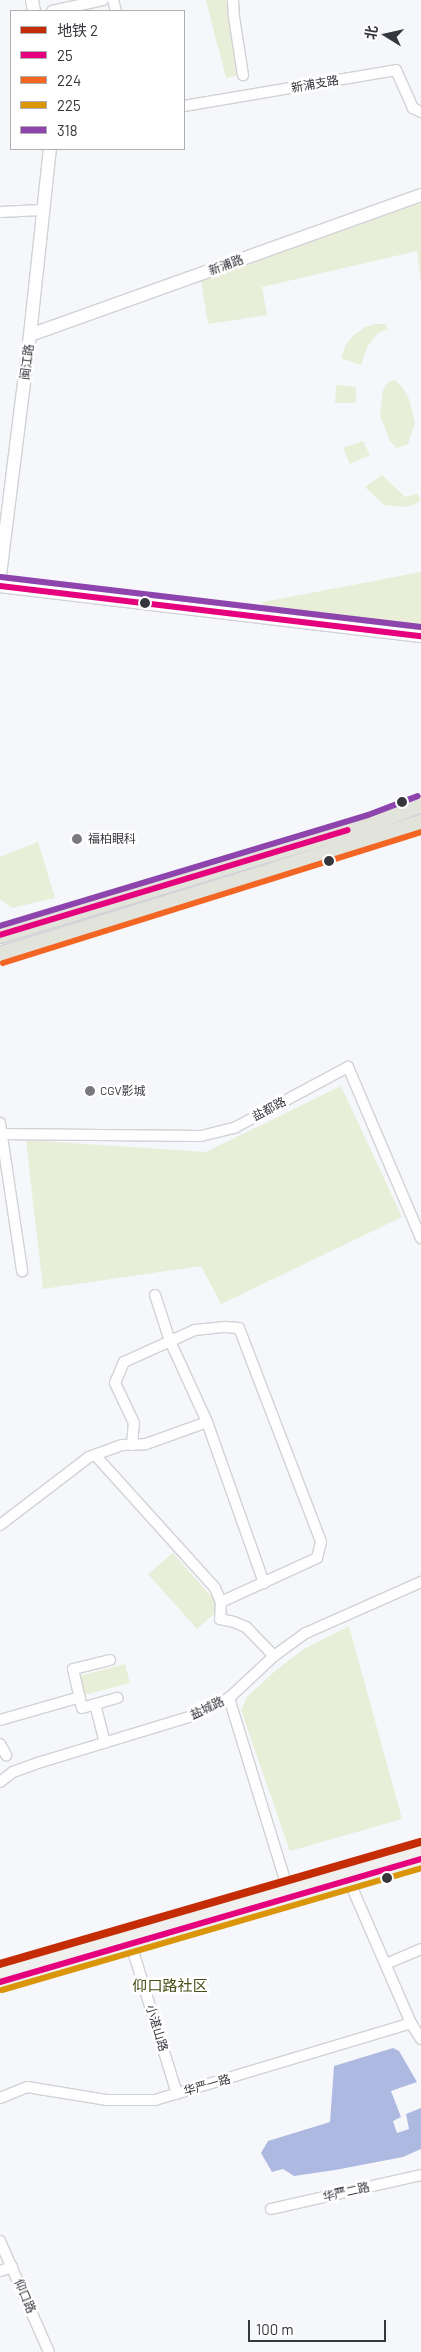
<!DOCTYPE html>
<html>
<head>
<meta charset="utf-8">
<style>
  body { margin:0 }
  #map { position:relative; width:421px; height:2352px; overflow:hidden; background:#f6f7fb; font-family:Barlow,"Noto Sans SC",sans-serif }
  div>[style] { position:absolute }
  .green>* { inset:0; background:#e8eed7 }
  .water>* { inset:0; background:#aeb9e2 }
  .roads { filter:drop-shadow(1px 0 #d1d2d7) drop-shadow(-1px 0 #d1d2d7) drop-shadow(0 1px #d1d2d7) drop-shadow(0 -1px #d1d2d7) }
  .minor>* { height:10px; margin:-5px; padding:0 5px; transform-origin:5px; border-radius:5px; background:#fefefe }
  .tertiary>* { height:12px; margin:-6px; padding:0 6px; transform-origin:6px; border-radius:6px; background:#fefefe }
  .secondary>* { height:15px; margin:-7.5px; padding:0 7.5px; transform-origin:7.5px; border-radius:7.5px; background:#eff0ed }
  .primary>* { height:16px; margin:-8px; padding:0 8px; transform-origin:8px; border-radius:8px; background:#e2e3da }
  .bus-1>* { height:6px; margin:-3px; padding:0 3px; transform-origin:3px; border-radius:3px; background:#e5007d }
  .bus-2>* { height:6px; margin:-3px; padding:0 3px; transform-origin:3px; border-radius:3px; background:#f26522 }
  .bus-3>* { height:6px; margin:-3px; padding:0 3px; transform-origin:3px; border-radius:3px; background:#da9509 }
  .bus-4>* { height:6px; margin:-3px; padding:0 3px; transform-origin:3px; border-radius:3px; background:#8e44ad }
  .metro-1>* { height:8px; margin:-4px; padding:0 4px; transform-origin:4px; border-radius:4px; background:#c42c05 }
  .dots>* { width:14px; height:14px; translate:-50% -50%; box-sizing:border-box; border:2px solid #fff; border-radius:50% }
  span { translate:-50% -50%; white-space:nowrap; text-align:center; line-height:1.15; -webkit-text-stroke:5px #fff; paint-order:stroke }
  .street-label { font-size:12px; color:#36373d }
  .poi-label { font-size:12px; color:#36373d }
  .left { translate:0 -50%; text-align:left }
  .quarter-label { font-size:15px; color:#465017 }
  .legend { position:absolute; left:10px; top:10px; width:175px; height:140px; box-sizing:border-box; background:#fff; border:1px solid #afafb1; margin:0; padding:6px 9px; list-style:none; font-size:15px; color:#36373d }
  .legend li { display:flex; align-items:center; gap:10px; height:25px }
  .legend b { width:25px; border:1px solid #afafb1 }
  .north { position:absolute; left:361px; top:10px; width:50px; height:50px; -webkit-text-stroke:4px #fff; paint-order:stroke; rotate:280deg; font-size:14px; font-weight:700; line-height:20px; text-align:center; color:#36373d }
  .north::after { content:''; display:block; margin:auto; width:18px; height:22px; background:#36373d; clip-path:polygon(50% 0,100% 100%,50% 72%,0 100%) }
  .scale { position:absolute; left:248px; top:2320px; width:138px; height:22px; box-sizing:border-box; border:2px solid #36373d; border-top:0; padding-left:6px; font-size:15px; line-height:18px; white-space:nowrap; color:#36373d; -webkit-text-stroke:4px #fff; paint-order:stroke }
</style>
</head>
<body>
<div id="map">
  <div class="green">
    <i style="clip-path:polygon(206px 0,229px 0,237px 76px,226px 78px)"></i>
    <i style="clip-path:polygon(421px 203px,421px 283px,417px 251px,262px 287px,267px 315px,208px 324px,201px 280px)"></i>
    <i style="clip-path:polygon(376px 324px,385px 324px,388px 329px,378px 333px,367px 347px,361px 365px,341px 358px,346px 344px,354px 335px,365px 327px)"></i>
    <i style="clip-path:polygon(395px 380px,403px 388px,409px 399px,415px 423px,408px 444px,397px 448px,390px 441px,380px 415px,383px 390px,388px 382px)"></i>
    <i style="clip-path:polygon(336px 385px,356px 387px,356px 403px,335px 403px)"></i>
    <i style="clip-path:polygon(363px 441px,370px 455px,350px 464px,343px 448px)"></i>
    <i style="clip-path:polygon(382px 475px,405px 497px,417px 494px,421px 499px,416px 504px,403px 507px,384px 505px,365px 487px)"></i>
    <i style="clip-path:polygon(421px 572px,421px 628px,262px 609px,263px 602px)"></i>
    <i style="clip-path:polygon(38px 842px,55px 898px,12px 908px,0 899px,0 857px)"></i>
    <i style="clip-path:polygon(341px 1086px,402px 1217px,221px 1304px,201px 1266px,43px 1289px,26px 1140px,206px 1152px)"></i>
    <i style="clip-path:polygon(173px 1553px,217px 1603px,216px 1612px,197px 1629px,148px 1574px)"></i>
    <i style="clip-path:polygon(349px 1626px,402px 1819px,290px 1851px,241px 1710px,247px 1697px,274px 1672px,304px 1649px)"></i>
    <i style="clip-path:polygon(125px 1664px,130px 1683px,84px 1695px,79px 1676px)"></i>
  </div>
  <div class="water">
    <i style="clip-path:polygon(393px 2048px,399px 2051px,417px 2082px,391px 2091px,401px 2117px,393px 2121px,397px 2133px,409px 2129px,406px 2114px,421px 2108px,421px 2149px,403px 2157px,335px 2170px,294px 2176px,283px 2169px,272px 2172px,261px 2153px,268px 2141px,330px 2122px,334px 2066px)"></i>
  </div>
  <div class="roads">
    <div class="minor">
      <i style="left:113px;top:0;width:11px;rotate:75deg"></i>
      <i style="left:233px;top:0;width:17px;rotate:87deg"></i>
      <i style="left:234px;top:17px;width:59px;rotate:81.2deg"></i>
      <i style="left:52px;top:11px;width:52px;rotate:-12.2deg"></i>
      <i style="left:184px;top:106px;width:215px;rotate:-9.6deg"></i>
      <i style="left:396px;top:70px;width:42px;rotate:65.9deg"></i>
      <i style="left:413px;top:108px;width:9px;rotate:27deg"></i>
      <i style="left:0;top:212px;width:42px;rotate:-2.7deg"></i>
      <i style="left:0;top:1123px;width:150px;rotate:81.5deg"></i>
      <i style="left:0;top:1134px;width:201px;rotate:0.6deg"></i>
      <i style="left:201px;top:1136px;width:36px;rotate:-14deg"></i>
      <i style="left:236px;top:1127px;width:127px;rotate:-28.2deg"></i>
      <i style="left:348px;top:1067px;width:186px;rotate:66.9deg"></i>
      <i style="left:155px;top:1295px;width:48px;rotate:71.9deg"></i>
      <i style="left:170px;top:1341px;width:89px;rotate:65.4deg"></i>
      <i style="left:207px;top:1422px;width:171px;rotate:70.5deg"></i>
      <i style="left:132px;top:1445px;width:22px;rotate:-85deg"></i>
      <i style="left:134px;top:1423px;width:44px;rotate:-115.4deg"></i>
      <i style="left:115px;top:1383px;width:23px;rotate:-67deg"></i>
      <i style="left:124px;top:1362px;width:78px;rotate:-24.3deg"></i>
      <i style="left:195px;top:1330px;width:30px;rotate:-6deg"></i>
      <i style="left:225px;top:1327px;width:14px;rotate:4deg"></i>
      <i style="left:239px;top:1328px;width:229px;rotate:69deg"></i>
      <i style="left:321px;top:1542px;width:16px;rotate:104deg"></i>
      <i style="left:317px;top:1558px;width:106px;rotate:155.4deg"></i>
      <i style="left:95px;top:1455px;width:179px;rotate:47.9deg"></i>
      <i style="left:215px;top:1588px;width:15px;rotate:67deg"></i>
      <i style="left:221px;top:1602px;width:17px;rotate:93deg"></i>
      <i style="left:220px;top:1619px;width:14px;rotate:12deg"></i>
      <i style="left:234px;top:1622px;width:13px;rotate:23deg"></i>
      <i style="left:246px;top:1627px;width:40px;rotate:46deg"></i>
      <i style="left:0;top:1525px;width:112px;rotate:-37.4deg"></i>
      <i style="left:89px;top:1457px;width:35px;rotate:-20deg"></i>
      <i style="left:122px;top:1445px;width:24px;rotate:-2deg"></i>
      <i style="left:146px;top:1444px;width:65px;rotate:-19.8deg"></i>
      <i style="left:110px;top:1660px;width:38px;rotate:166deg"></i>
      <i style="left:73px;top:1669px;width:40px;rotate:77deg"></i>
      <i style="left:82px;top:1708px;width:37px;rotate:-16deg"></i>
      <i style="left:229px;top:1698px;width:198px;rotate:72.9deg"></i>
      <i style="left:95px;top:1704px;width:40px;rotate:75.6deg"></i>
      <i style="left:0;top:1720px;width:83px;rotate:-16deg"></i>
      <i style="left:0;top:1744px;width:13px;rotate:61deg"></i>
      <i style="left:0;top:1782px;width:16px;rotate:-38deg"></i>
      <i style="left:13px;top:1772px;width:30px;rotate:-20deg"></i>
      <i style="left:41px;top:1762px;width:158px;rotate:-16.9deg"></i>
      <i style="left:192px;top:1716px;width:41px;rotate:-25.9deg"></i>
      <i style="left:229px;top:1698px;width:62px;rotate:-43deg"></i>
      <i style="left:274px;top:1656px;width:39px;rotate:-36deg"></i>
      <i style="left:306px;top:1633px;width:126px;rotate:-23.9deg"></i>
      <i style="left:347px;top:1876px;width:160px;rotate:66.5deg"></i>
      <i style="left:411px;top:2023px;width:19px;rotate:58deg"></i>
      <i style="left:129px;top:1938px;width:163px;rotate:72.9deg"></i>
      <i style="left:386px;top:1964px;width:38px;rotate:-23deg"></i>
      <i style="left:0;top:2098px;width:29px;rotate:-22deg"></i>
      <i style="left:27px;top:2087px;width:80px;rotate:9.3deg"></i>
      <i style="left:106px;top:2100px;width:49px"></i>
      <i style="left:155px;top:2100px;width:267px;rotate:-16.7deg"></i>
      <i style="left:271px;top:2209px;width:154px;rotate:-12.8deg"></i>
      <i style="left:0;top:2241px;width:121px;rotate:66.2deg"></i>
      <i style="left:0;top:2271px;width:13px;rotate:-18deg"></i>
    </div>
    <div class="tertiary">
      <i style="left:32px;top:0;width:11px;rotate:80deg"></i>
      <i style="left:30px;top:335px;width:415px;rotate:-19.7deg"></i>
      <i style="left:0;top:575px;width:242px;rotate:-82.9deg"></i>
      <i style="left:30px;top:335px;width:187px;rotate:-83.9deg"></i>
      <i style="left:0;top:586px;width:424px;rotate:6.8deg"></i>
    </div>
    <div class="secondary">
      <i style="left:0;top:1970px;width:439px;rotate:-16.3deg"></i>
      <i style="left:0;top:1982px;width:439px;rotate:-16.3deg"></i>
    </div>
    <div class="primary">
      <i style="left:0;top:935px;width:388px;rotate:-16.8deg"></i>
      <i style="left:371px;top:823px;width:53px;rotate:-20.8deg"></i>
      <i style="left:0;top:955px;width:255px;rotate:-17.1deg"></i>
      <i style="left:244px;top:880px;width:186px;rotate:-17.9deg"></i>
    </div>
  </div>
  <div class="bus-1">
    <i style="left:0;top:586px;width:424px;rotate:6.8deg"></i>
    <i style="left:0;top:935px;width:363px;rotate:-16.8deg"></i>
    <i style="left:0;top:1982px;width:439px;rotate:-16.3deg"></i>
  </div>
  <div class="bus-2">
    <i style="left:3px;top:963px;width:438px;rotate:-17.4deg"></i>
  </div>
  <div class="bus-3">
    <i style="left:2px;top:1990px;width:436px;rotate:-16.2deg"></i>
  </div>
  <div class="bus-4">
    <i style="left:1px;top:577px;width:423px;rotate:6.8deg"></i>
    <i style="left:0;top:926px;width:384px;rotate:-16.8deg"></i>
    <i style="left:368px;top:815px;width:53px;rotate:-20.8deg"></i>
  </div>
  <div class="metro-1">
    <i style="left:0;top:1964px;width:438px;rotate:-16.2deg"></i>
  </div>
  <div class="dots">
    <i style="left:145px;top:603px;background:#36373d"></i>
    <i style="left:402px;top:802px;background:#36373d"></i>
    <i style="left:77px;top:839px;background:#797a80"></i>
    <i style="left:329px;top:861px;background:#36373d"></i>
    <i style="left:90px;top:1091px;background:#797a80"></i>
    <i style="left:387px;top:1878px;background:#36373d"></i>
  </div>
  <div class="street-label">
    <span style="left:315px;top:84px;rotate:-10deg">新浦支路</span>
    <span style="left:226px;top:265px;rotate:-20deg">新浦路</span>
    <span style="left:27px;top:362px;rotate:-83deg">闽江路</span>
    <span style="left:269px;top:1109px;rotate:-28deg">盐都路</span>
    <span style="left:207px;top:1708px;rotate:-25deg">盐城路</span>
    <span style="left:157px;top:2028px;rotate:73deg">小湛山路</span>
    <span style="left:207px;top:2085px;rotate:-16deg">华严一路</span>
    <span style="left:346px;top:2192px;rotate:-13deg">华严二路</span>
    <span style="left:25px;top:2296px;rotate:67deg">仰口路</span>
  </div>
  <div class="poi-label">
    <span class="left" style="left:88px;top:839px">福柏眼科</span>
    <span class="left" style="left:100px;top:1091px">CGV影城</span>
  </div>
  <div class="quarter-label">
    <span style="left:170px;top:1986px">仰口路社区</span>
  </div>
  <ul class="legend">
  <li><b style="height:6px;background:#c42c05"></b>地铁 2</li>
  <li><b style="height:6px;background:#e5007d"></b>25</li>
  <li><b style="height:6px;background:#f26522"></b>224</li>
  <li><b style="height:6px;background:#da9509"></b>225</li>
  <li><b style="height:6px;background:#8e44ad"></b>318</li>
  </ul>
  <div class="north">北</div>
  <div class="scale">100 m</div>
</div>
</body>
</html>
